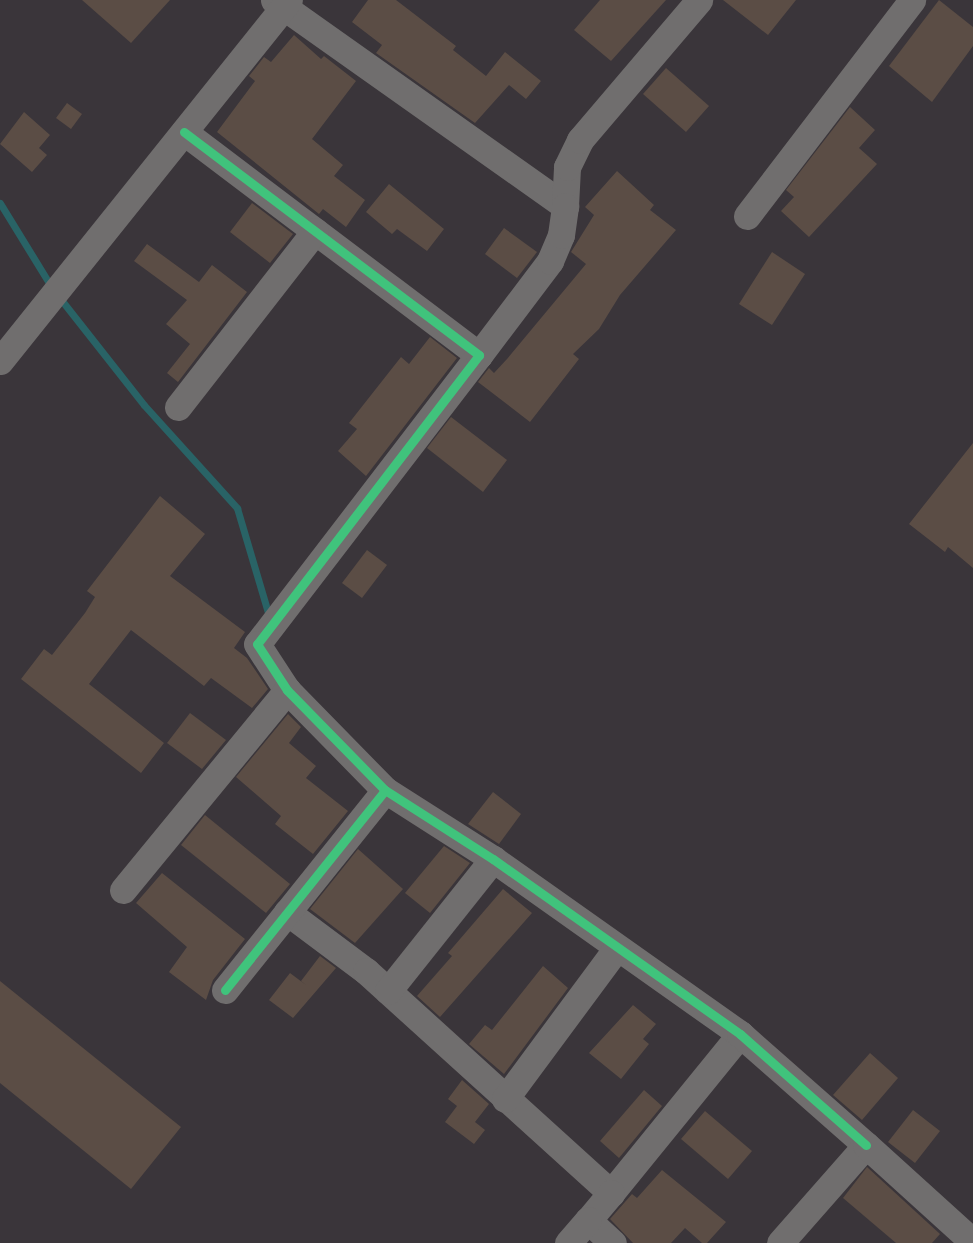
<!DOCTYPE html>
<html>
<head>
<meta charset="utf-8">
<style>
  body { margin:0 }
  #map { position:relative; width:973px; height:1243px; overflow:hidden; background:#3a353a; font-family:Inter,sans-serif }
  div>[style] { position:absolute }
  .stream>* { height:7px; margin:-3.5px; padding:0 3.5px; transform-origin:3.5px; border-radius:3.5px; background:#296366 }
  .building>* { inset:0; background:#5b4d45 }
  .street>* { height:27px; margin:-13.5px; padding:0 13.5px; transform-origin:13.5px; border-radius:13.5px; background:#706e6e }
  .cycleway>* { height:9px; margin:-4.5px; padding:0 4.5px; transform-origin:4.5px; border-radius:4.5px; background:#40c37c }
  span { translate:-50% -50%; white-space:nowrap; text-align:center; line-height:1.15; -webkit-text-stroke:4.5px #3c333c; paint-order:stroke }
</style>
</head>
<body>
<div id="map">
  <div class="stream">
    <i style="left:0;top:203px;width:100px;rotate:58.5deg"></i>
    <i style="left:59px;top:297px;width:137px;rotate:51.8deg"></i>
    <i style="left:144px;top:405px;width:139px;rotate:47.9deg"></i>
    <i style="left:237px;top:508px;width:113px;rotate:73.5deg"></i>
  </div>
  <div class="building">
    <i style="clip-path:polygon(82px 0,170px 0,131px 43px)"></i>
    <i style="clip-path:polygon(368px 0,396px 0,456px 46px,453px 50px,486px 76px,505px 52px,541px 81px,526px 99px,509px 85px,475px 123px,376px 53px,382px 45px,352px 22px)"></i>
    <i style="clip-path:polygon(600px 0,666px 0,611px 61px,574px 30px)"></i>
    <i style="clip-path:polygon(723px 0,796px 0,768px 35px)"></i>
    <i style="clip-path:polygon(939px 0,973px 27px,973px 46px,932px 102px,889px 66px)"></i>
    <i style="clip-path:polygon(294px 35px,321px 59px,324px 56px,356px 81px,312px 139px,343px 165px,334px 176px,365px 200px,346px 227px,323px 209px,319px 214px,217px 132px,255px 81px,249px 76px,264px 57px,271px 62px)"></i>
    <i style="clip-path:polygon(666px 68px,709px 106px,686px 132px,643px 94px)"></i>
    <i style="clip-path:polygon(67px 103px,82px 114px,71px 129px,56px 118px)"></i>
    <i style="clip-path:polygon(850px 107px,875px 130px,859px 148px,877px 164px,809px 237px,781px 211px,794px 197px,786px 190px)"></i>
    <i style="clip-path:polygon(24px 112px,50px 135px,39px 148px,47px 155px,32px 172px,0 144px)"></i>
    <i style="clip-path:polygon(617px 171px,654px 205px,650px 210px,676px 230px,620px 295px,599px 329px,573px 354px,579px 359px,530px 422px,478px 382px,489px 368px,494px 373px,507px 359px,586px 264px,571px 252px,594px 215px,585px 207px)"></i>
    <i style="clip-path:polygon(389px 184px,444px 229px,427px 251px,397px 229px,392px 234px,366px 212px)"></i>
    <i style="clip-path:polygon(252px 203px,293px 234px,270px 263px,230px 232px)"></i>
    <i style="clip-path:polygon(504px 228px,537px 252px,517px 278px,485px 254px)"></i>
    <i style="clip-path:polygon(147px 244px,199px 282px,212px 265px,247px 292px,178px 382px,167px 373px,190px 344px,166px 324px,187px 300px,134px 261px)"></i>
    <i style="clip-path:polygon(772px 252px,805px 274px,772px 325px,739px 304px)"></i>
    <i style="clip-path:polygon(430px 337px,457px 358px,366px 476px,338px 451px,357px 429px,349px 423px,401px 357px,409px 364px)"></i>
    <i style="clip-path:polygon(451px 417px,507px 460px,483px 492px,427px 448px)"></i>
    <i style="clip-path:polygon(973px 443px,973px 568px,948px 547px,945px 552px,909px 524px)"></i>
    <i style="clip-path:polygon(160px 496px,205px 534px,170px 576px,245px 632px,234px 648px,247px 658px,268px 689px,252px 708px,211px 678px,204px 686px,131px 630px,89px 684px,164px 743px,141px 773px,21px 679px,44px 649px,52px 655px,85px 613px,95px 597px,87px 591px)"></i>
    <i style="clip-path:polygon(367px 550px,387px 565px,362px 598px,342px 583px)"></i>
    <i style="clip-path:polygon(190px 713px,226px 740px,202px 769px,167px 743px)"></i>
    <i style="clip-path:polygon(288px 714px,301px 727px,289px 743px,316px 766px,306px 778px,348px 811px,313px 854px,275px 824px,281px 816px,236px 777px)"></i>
    <i style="clip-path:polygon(493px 792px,521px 814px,499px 844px,468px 824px)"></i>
    <i style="clip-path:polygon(205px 815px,290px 884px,266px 913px,181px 845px)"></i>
    <i style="clip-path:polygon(444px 846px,470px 863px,430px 913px,405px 893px)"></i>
    <i style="clip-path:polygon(358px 849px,403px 889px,355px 943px,310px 909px)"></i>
    <i style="clip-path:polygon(162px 873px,245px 939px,213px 980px,206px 1000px,169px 972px,187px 947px,136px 903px)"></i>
    <i style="clip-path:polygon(503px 889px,532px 913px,440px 1017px,417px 996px,452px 956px,448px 953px)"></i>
    <i style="clip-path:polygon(320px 956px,336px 968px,293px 1018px,269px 1000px,290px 973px,306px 985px,301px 981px)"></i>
    <i style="clip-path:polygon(543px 966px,568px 988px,504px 1074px,469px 1044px,485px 1025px,492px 1030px)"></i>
    <i style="clip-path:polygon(0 981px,181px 1127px,131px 1189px,0 1083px)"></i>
    <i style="clip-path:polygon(633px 1005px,656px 1024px,643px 1039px,649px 1044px,621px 1079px,589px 1053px)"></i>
    <i style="clip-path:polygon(870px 1053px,898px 1078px,862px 1120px,833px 1095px)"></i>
    <i style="clip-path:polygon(462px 1080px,489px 1104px,475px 1122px,485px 1130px,474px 1144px,445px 1122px,457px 1106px,448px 1099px)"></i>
    <i style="clip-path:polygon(644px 1090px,662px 1106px,619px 1158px,600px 1141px)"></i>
    <i style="clip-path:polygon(913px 1110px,940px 1131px,915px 1163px,888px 1142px)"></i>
    <i style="clip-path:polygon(705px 1111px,752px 1151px,728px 1179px,681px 1139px)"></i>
    <i style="clip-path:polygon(867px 1167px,940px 1234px,932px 1243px,896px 1243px,843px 1198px)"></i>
    <i style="clip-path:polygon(662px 1170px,726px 1222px,707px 1243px,702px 1243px,685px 1228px,671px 1243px,633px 1243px,610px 1219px,632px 1194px,637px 1198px)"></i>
  </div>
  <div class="street">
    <i style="left:274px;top:0;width:357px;rotate:35.3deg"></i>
    <i style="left:565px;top:206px;width:39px;rotate:-87deg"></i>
    <i style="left:567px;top:167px;width:30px;rotate:-64deg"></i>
    <i style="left:580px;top:140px;width:184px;rotate:-49.6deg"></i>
    <i style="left:184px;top:132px;width:370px;rotate:37.1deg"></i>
    <i style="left:479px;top:355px;width:364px;rotate:127.5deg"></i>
    <i style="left:257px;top:644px;width:55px;rotate:56.9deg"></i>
    <i style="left:287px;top:690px;width:140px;rotate:45.6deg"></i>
    <i style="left:747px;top:216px;width:272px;rotate:-52.6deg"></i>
    <i style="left:479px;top:355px;width:118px;rotate:-52.9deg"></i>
    <i style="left:550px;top:261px;width:28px;rotate:-67deg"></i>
    <i style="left:561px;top:235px;width:29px;rotate:-82deg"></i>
    <i style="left:0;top:361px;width:462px;rotate:-51.3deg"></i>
    <i style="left:178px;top:407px;width:223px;rotate:-52.1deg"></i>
    <i style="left:123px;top:890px;width:259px;rotate:-50.6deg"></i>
    <i style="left:287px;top:912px;width:99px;rotate:36.8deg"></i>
    <i style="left:366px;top:971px;width:331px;rotate:42.2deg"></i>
    <i style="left:611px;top:1193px;width:205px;rotate:-50.9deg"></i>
    <i style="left:225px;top:990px;width:256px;rotate:-51.3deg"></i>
    <i style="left:385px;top:790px;width:128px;rotate:32.6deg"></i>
    <i style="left:493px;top:859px;width:303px;rotate:35.3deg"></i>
    <i style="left:740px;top:1034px;width:168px;rotate:41.4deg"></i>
    <i style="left:388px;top:991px;width:169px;rotate:-51.5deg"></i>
    <i style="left:505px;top:1099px;width:187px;rotate:-53.5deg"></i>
    <i style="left:611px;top:1193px;width:35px;rotate:130deg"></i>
    <i style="left:588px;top:1220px;width:34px;rotate:43deg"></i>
    <i style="left:568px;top:1243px;width:30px;rotate:-49deg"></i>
    <i style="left:780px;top:1243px;width:130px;rotate:-48.7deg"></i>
    <i style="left:866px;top:1145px;width:144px;rotate:42.2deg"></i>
  </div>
  <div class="cycleway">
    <i style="left:184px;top:132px;width:370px;rotate:37.1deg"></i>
    <i style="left:479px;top:355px;width:364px;rotate:127.5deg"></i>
    <i style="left:257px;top:644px;width:55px;rotate:56.9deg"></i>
    <i style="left:287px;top:690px;width:140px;rotate:45.6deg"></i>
    <i style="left:225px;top:990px;width:256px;rotate:-51.3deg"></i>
    <i style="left:385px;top:790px;width:128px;rotate:32.6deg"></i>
    <i style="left:493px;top:859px;width:303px;rotate:35.3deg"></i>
    <i style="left:740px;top:1034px;width:168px;rotate:41.4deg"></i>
  </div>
</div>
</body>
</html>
